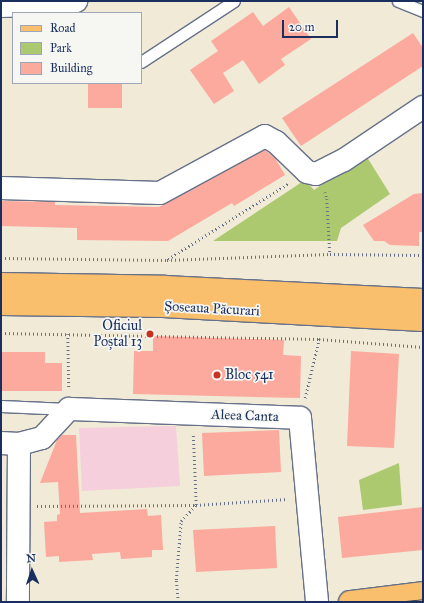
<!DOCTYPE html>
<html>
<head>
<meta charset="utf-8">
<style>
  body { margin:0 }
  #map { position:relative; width:424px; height:603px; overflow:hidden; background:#f0ead7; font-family:"IM FELL Great Primer",serif }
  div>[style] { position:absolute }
  .built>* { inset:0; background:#f5cfdb }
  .green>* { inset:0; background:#acc970 }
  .building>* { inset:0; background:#fca99e }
  .path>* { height:2.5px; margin-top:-1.25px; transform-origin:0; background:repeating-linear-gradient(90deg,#667088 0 1px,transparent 0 4px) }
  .roads { filter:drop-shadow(1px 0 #667088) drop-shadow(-1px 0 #667088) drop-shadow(0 1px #667088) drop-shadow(0 -1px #667088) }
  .service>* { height:11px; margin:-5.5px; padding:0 5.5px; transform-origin:5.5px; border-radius:5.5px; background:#fff }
  .minor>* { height:22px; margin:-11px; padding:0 11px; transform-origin:11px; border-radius:11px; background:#fff }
  .primary>* { height:22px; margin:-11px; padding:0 11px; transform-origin:11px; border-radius:11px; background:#f9bf6d }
  .tram>* { height:1px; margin:-0.5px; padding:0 0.5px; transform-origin:0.5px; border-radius:0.5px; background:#1b2f5e }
  .dots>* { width:11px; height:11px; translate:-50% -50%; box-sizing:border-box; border:2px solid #f6f6f2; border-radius:50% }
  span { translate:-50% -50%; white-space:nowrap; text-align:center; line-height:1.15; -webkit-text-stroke:3.5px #f6f6f2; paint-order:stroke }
  .street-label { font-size:14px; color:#1b2f5e }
  .poi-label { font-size:14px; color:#1b2f5e }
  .right { translate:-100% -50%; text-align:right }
  .left { translate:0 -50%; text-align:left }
  .frame { position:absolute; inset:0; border:2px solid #1b2f5e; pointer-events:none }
  .legend { position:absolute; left:12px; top:12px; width:130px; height:72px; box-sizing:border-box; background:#f6f6f2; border:1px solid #9ea6b7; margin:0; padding:5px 7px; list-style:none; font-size:12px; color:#1b2f5e }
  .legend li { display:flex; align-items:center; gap:8px; height:20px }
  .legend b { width:20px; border:1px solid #9ea6b7 }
  .north { position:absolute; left:12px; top:551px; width:40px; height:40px; -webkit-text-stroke:3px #f6f6f2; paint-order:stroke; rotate:357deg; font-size:11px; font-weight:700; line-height:16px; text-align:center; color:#1b2f5e }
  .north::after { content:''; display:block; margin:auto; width:14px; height:18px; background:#1b2f5e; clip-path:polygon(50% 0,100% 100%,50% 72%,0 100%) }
  .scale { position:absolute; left:282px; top:20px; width:56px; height:18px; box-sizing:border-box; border:2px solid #1b2f5e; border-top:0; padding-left:5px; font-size:12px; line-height:14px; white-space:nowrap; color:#1b2f5e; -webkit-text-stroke:3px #f6f6f2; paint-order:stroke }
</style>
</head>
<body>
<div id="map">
  <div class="built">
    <i style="clip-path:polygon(176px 426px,180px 486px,82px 491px,79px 428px)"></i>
  </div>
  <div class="green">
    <i style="clip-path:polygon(365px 154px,390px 194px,341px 228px,337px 241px,213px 241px,305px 180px,314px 190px)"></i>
    <i style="clip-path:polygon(399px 463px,402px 505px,363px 510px,359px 480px)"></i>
  </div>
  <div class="building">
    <i style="clip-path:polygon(289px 7px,311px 39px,281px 59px,285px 65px,259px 84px,243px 60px,223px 73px,234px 91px,214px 104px,190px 70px,218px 51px,211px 41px,253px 12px,263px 26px)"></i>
    <i style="clip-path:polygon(413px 33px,423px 48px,423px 66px,301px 146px,282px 118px)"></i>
    <i style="clip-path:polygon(88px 83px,122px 83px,122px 108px,88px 108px)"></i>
    <i style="clip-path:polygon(265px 150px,275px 158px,285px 175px,234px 206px,232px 203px,168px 241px,77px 240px,77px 228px,1px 226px,1px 201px,55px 202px,55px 205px,159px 207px)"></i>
    <i style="clip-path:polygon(423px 193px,423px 232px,419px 232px,419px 246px,390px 245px,384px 241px,374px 241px,363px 225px,414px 194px)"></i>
    <i style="clip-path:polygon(153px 336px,284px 340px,283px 355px,301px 356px,300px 398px,133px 394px,134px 351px,153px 351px)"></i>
    <i style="clip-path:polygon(351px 351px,399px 354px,394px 448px,347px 446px)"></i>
    <i style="clip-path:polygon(1px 352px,45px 352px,45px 363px,62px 363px,62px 391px,1px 391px)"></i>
    <i style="clip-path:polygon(279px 430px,281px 472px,204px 476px,202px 433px)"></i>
    <i style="clip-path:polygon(62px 435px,76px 435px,80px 513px,147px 509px,148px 516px,161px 515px,163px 550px,152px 550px,152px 557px,121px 559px,120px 552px,92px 554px,93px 560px,59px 562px,59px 556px,46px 557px,44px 522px,57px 521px,57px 515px,60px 514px,58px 482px,40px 483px,57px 440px)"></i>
    <i style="clip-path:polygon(423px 507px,423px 550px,342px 558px,338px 517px)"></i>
    <i style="clip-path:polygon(275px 526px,277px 568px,196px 572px,193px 530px)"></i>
  </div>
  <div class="path">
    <i style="left:325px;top:192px;width:7px;rotate:74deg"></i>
    <i style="left:327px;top:199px;width:55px;rotate:86.9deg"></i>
    <i style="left:1px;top:258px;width:166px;rotate:0.7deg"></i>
    <i style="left:167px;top:260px;width:163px;rotate:-2.1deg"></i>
    <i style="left:330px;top:254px;width:93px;rotate:0.6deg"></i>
    <i style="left:168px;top:259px;width:143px;rotate:-32.1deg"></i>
    <i style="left:1px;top:333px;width:318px;rotate:1.1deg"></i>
    <i style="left:319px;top:339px;width:104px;rotate:4.4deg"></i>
    <i style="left:68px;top:334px;width:55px;rotate:89deg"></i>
    <i style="left:305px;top:398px;width:61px;rotate:-76.7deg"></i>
    <i style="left:37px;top:506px;width:159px;rotate:-0.4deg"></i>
    <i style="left:196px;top:505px;width:92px;rotate:-3.7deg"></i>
    <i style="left:178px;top:602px;width:22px;rotate:-95deg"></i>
    <i style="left:176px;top:580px;width:59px;rotate:-85.2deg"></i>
    <i style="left:181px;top:521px;width:22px;rotate:-47deg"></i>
    <i style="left:196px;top:505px;width:72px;rotate:-92.4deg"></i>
  </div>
  <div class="roads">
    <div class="service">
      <i style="left:398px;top:1px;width:27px;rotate:22deg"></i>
      <i style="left:141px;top:62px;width:111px;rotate:-33.3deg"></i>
      <i style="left:1px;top:406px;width:67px;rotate:2.6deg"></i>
    </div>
    <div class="minor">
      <i style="left:1px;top:6px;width:68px;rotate:-1.7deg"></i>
      <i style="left:69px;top:4px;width:8px;rotate:-23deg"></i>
      <i style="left:1px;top:188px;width:159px;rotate:1.8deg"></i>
      <i style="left:160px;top:193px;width:119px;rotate:-28.5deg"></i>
      <i style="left:265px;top:136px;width:13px;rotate:29deg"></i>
      <i style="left:276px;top:142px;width:43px;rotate:44.1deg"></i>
      <i style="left:307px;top:172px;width:9px;rotate:13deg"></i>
      <i style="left:316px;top:174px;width:31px;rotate:-27deg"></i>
      <i style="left:344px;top:160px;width:95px;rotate:-33.9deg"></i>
      <i style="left:1px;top:443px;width:18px;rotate:3deg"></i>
      <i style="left:19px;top:444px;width:158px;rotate:90.4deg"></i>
      <i style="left:19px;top:444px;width:24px;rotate:-15deg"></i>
      <i style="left:42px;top:438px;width:40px;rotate:-47deg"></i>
      <i style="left:69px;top:409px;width:231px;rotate:2.2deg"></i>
      <i style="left:300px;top:418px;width:185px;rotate:84.7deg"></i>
    </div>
    <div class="primary">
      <i style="left:1px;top:284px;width:164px;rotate:1deg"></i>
      <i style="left:165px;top:287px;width:258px;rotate:2.9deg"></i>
      <i style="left:1px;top:304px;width:162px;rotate:0.7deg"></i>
      <i style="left:163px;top:306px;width:260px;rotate:3.1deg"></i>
      <i style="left:350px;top:602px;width:74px;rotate:-7deg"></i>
    </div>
  </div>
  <div class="tram">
    <i style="left:396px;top:602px;width:27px;rotate:-6deg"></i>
  </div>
  <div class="dots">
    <i style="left:150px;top:334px;background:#c8321e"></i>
    <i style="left:217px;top:375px;background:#c8321e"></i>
  </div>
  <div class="street-label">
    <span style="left:212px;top:309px;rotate:3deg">Șoseaua Păcurari</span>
    <span style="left:245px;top:416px;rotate:2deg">Aleea Canta</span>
  </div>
  <div class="poi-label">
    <span class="right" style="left:142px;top:334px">Oficiul<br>Poștal 13</span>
    <span class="left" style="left:225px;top:375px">Bloc 541</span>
  </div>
  <div class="frame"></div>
  <ul class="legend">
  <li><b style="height:5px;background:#f9bf6d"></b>Road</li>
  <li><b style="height:11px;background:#acc970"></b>Park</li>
  <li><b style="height:11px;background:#fca99e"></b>Building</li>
  </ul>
  <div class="north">N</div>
  <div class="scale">20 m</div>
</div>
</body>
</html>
